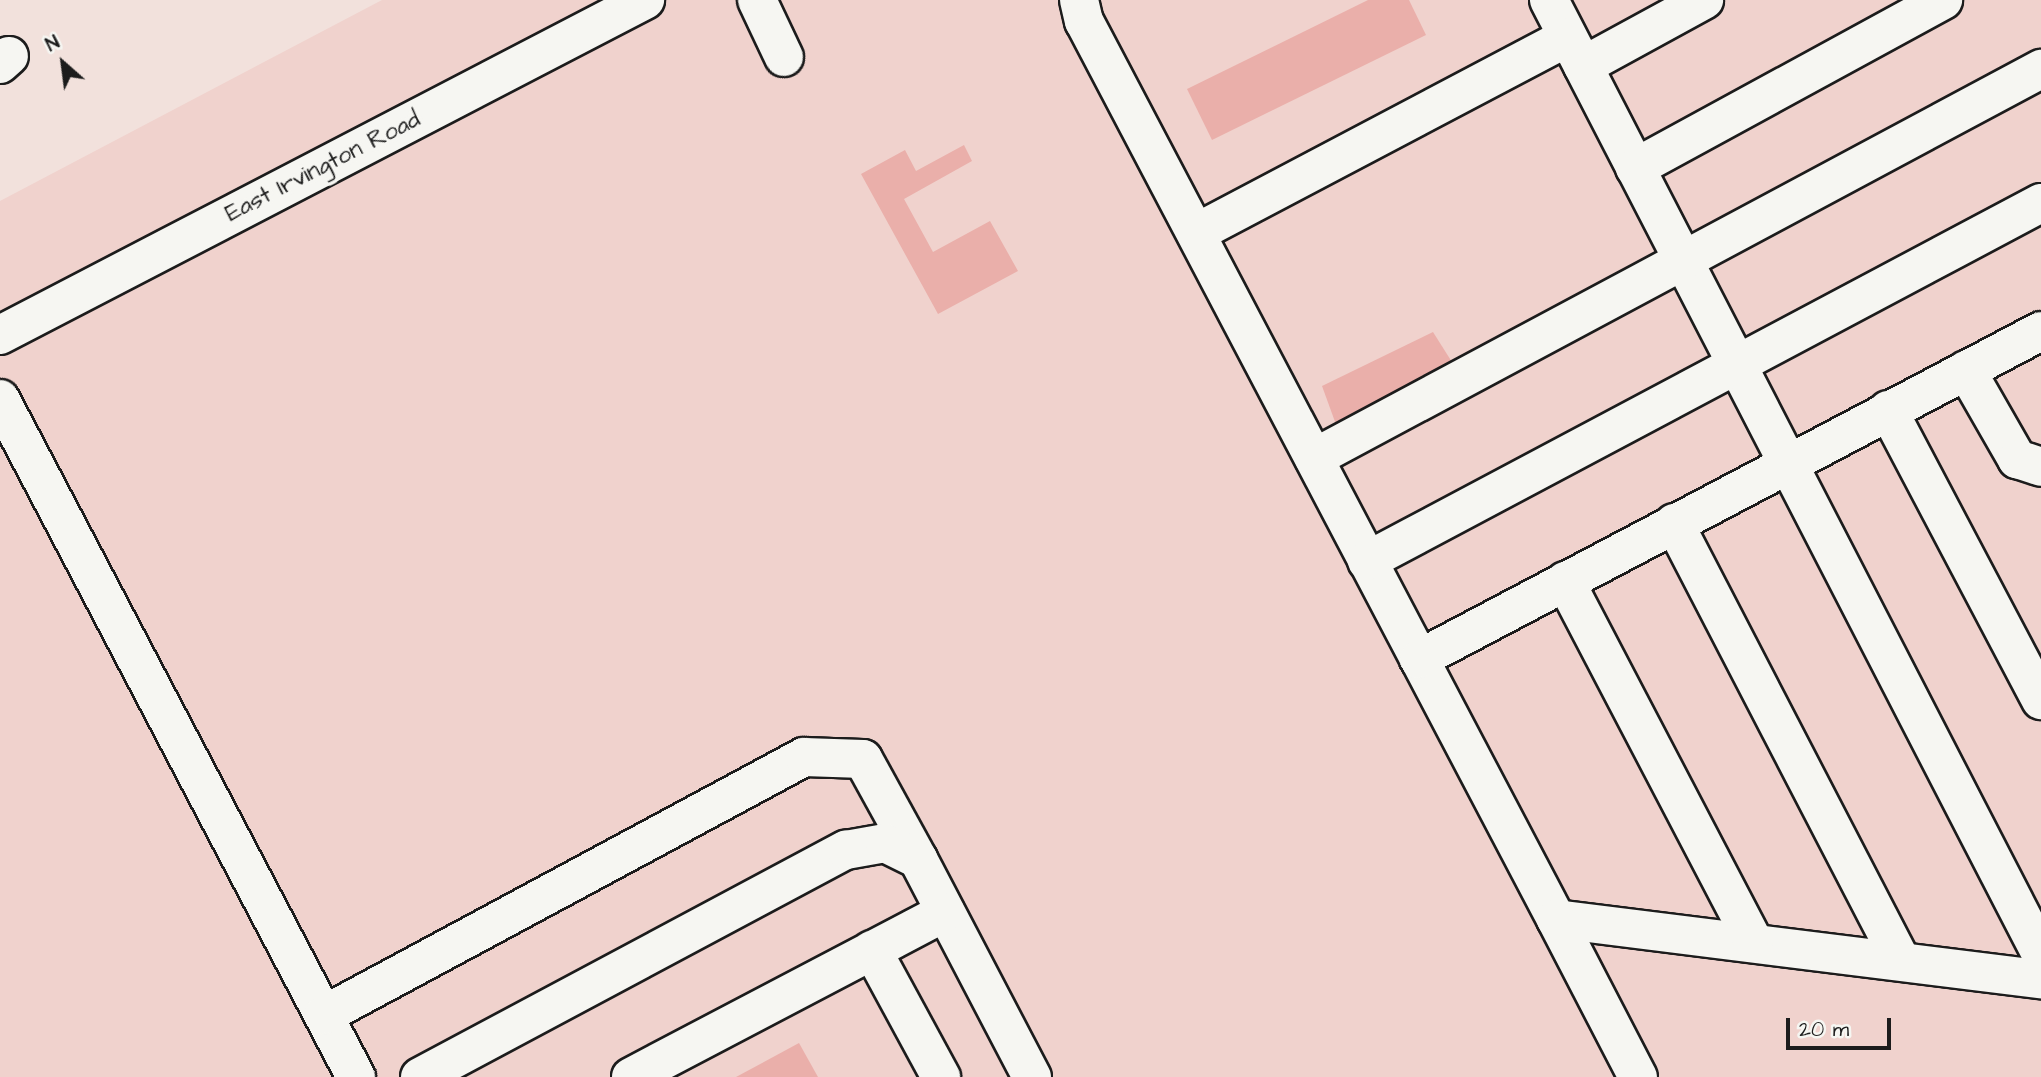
<!DOCTYPE html>
<html>
<head>
<meta charset="utf-8">
<style>
  body { margin:0 }
  #map { position:relative; width:2041px; height:1077px; overflow:hidden; background:#f2e1dc; font-family:"Architects Daughter",sans-serif }
  div>[style] { position:absolute }
  .built>* { inset:0; background:#f0d2cd }
  .building>* { inset:0; background:#eaafaa }
  .roads { filter:drop-shadow(2px 0 #1c1c1c) drop-shadow(-2px 0 #1c1c1c) drop-shadow(0 2px #1c1c1c) drop-shadow(0 -2px #1c1c1c) }
  .minor>* { height:38px; margin:-19px; padding:0 19px; transform-origin:19px; border-radius:19px; background:#f6f6f2 }
  span { translate:-50% -50%; white-space:nowrap; text-align:center; line-height:1.15; -webkit-text-stroke:7px #f6f6f2; paint-order:stroke }
  .street-label { font-size:24px; color:#1c1c1c }
  .north { position:absolute; left:28px; top:28px; width:70px; height:70px; -webkit-text-stroke:5px #f6f6f2; paint-order:stroke; rotate:332deg; font-size:19px; font-weight:700; line-height:28px; text-align:center; color:#1c1c1c }
  .north::after { content:''; display:block; margin:auto; width:24px; height:32px; background:#1c1c1c; clip-path:polygon(50% 0,100% 100%,50% 72%,0 100%) }
  .scale { position:absolute; left:1786px; top:1018px; width:105px; height:32px; box-sizing:border-box; border:4px solid #1c1c1c; border-top:0; padding-left:9px; font-size:21px; line-height:24px; white-space:nowrap; color:#1c1c1c; -webkit-text-stroke:5px #f6f6f2; paint-order:stroke }
</style>
</head>
<body>
<div id="map">
  <div class="built">
    <i style="clip-path:polygon(382px 0,2041px 0,2041px 1077px,0 1077px,0 201px)"></i>
  </div>
  <div class="building">
    <i style="clip-path:polygon(1368px 0,1409px 0,1426px 35px,1212px 140px,1187px 89px)"></i>
    <i style="clip-path:polygon(964px 145px,972px 161px,904px 199px,933px 252px,990px 221px,1018px 271px,938px 314px,861px 174px,905px 150px,916px 171px)"></i>
    <i style="clip-path:polygon(1433px 332px,1457px 370px,1338px 430px,1322px 386px)"></i>
    <i style="clip-path:polygon(799px 1043px,818px 1077px,736px 1077px)"></i>
  </div>
  <div class="roads">
    <div class="minor">
      <i style="left:757px;top:0;width:63px;rotate:64.7deg"></i>
      <i style="left:1079px;top:0;width:22px;rotate:77deg"></i>
      <i style="left:1084px;top:21px;width:1014px;rotate:62.27deg"></i>
      <i style="left:1556px;top:919px;width:489px;rotate:7.1deg"></i>
      <i style="left:1549px;top:0;width:1073px;rotate:62.72deg"></i>
      <i style="left:0;top:64px;width:12px;rotate:-42deg"></i>
      <i style="left:1583px;top:66px;width:138px;rotate:-28.6deg"></i>
      <i style="left:1635px;top:168px;width:351px;rotate:-28.6deg"></i>
      <i style="left:1196px;top:233px;width:420px;rotate:-27.8deg"></i>
      <i style="left:0;top:335px;width:727px;rotate:-27.45deg"></i>
      <i style="left:1966px;top:370px;width:103px;rotate:60.2deg"></i>
      <i style="left:2017px;top:459px;width:25px;rotate:18deg"></i>
      <i style="left:0;top:399px;width:766px;rotate:62.3deg"></i>
      <i style="left:1888px;top:410px;width:328px;rotate:62.2deg"></i>
      <i style="left:1314px;top:458px;width:825px;rotate:-28.15deg"></i>
      <i style="left:1674px;top:523px;width:492px;rotate:62.6deg"></i>
      <i style="left:1367px;top:561px;width:763px;rotate:-27.98deg"></i>
      <i style="left:1565px;top:581px;width:408px;rotate:62.4deg"></i>
      <i style="left:1419px;top:659px;width:703px;rotate:-27.8deg"></i>
      <i style="left:1556px;top:919px;width:178px;rotate:62.6deg"></i>
      <i style="left:872px;top:950px;width:145px;rotate:61.5deg"></i>
      <i style="left:324px;top:1015px;width:545px;rotate:-28.26deg"></i>
      <i style="left:804px;top:757px;width:59px;rotate:1.9deg"></i>
      <i style="left:863px;top:759px;width:114px;rotate:61.2deg"></i>
      <i style="left:420px;top:1077px;width:483px;rotate:-28.1deg"></i>
      <i style="left:846px;top:850px;width:40px;rotate:-10deg"></i>
      <i style="left:885px;top:843px;width:37px;rotate:26deg"></i>
      <i style="left:918px;top:859px;width:246px;rotate:62.4deg"></i>
      <i style="left:631px;top:1077px;width:355px;rotate:-27.7deg"></i>
    </div>
  </div>
  <div class="street-label">
    <span style="left:323px;top:167px;rotate:-27deg">East Irvington Road</span>
  </div>
  <div class="north">N</div>
  <div class="scale">20 m</div>
</div>
</body>
</html>
